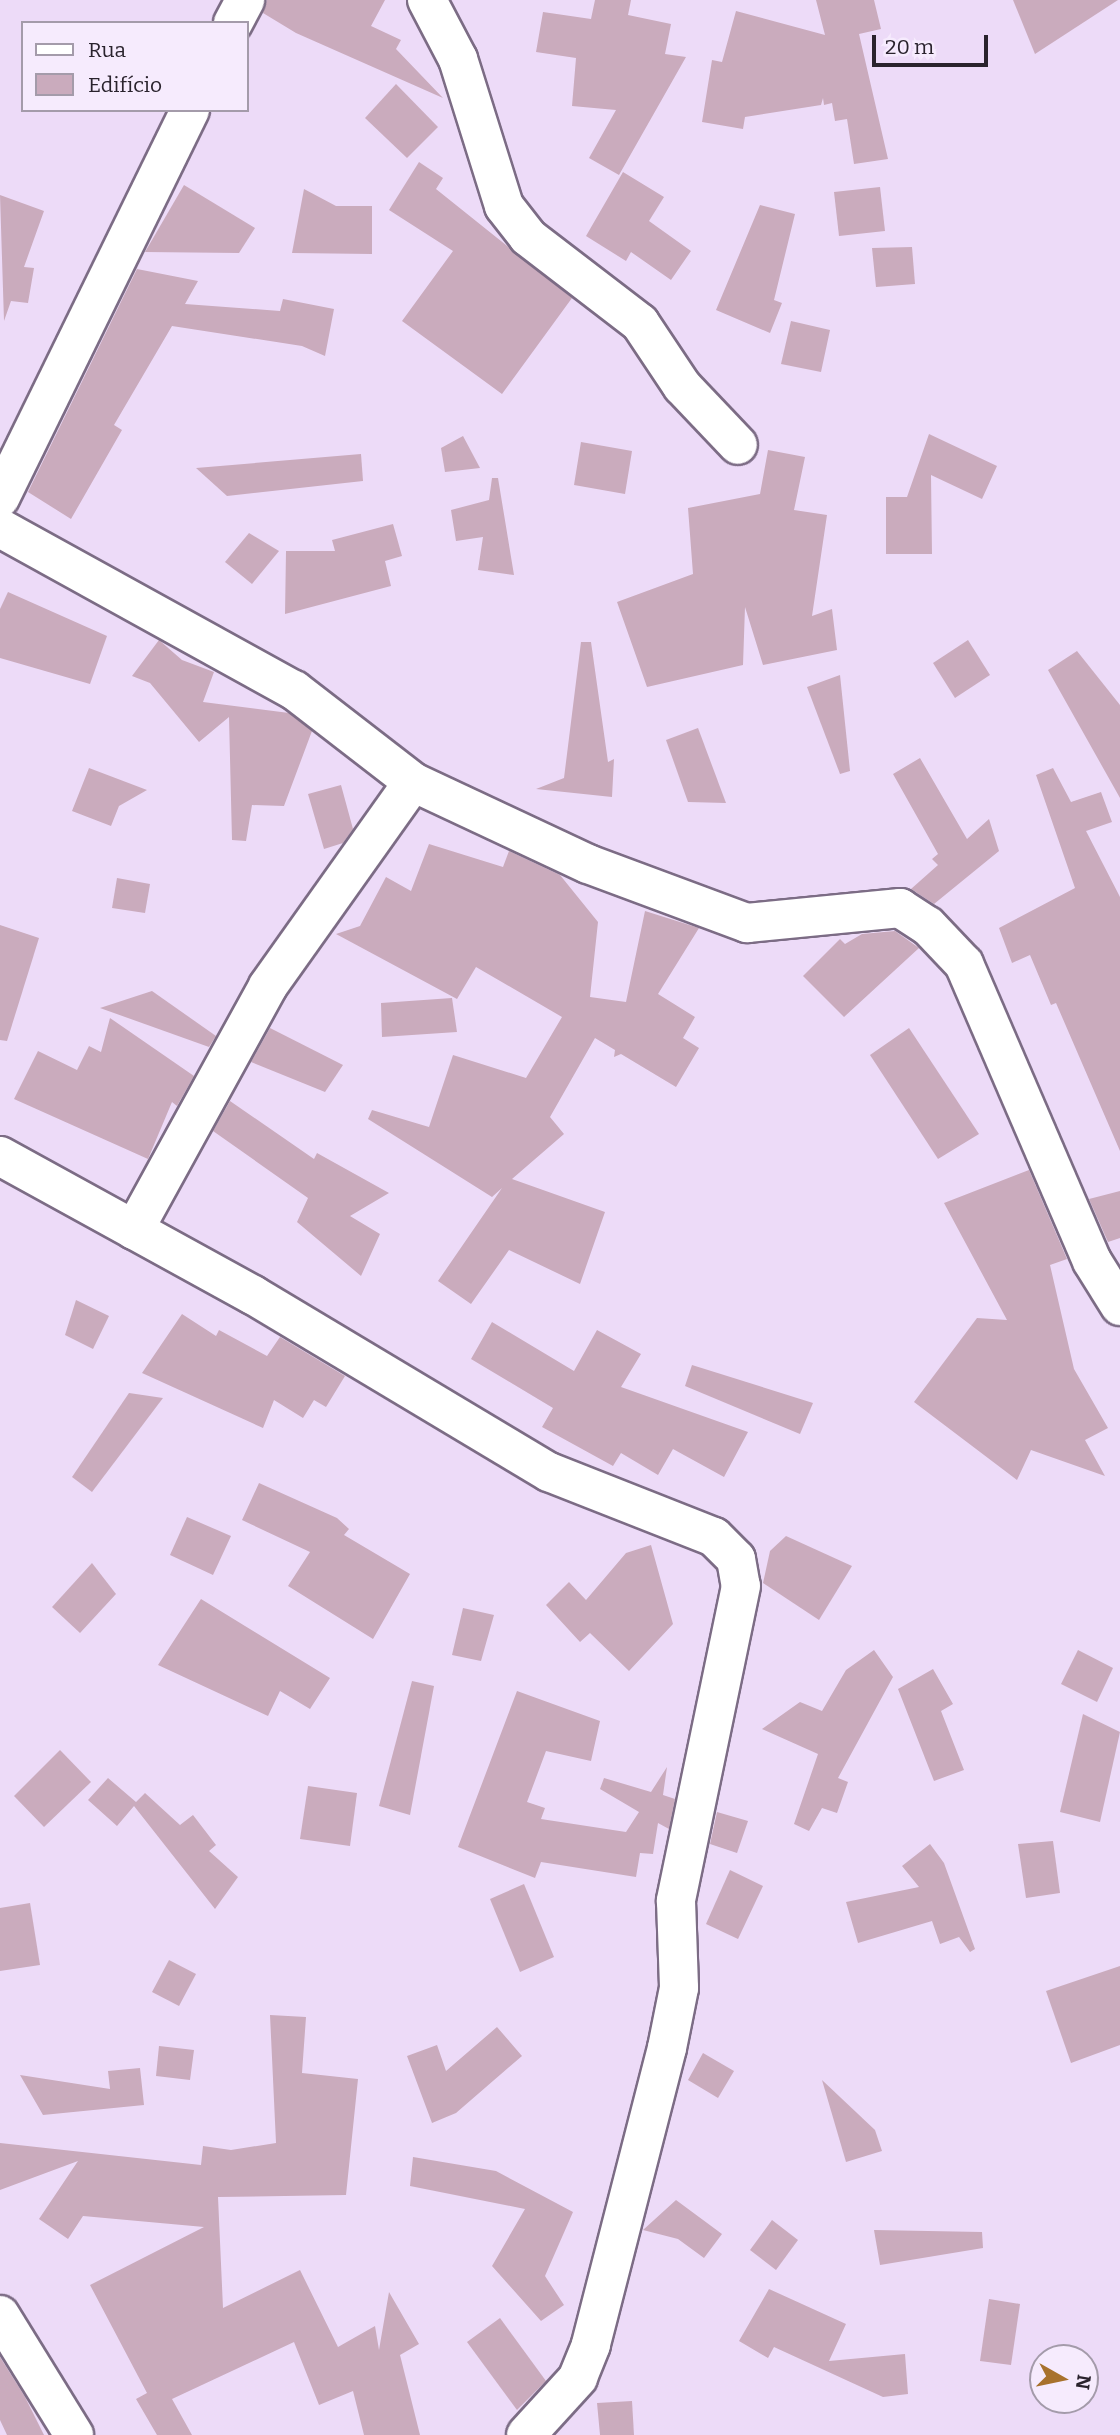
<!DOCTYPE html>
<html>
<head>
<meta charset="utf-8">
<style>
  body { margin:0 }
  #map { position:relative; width:1120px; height:2435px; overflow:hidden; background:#eddbf8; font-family:Bitter,serif }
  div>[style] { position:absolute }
  .building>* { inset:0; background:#caabbd }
  .roads { filter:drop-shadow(2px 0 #7c6c85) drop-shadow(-2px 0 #7c6c85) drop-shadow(0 2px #7c6c85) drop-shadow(0 -2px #7c6c85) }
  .minor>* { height:38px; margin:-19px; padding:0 19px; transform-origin:19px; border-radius:19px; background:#fff }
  span { translate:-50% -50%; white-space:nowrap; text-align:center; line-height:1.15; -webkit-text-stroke:5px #f6ebfd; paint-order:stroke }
  .legend { position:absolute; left:21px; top:21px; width:228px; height:91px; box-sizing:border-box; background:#f6ebfd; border:2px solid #a49baa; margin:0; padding:9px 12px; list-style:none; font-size:21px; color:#2a232d }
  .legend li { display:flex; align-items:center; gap:14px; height:35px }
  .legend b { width:35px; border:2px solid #a49baa }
  .north { position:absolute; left:1029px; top:2344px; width:70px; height:70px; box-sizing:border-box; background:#f6ebfd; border:2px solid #a49baa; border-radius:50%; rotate:99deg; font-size:19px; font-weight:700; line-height:28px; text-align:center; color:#2a232d }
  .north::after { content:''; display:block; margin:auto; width:24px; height:32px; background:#a8722d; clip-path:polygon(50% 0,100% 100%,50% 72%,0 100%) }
  .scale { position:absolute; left:872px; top:35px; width:116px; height:32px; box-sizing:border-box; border:4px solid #2a232d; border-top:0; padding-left:9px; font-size:21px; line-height:24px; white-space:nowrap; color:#2a232d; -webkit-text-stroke:5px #f6ebfd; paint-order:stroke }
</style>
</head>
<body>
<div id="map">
  <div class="building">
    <i style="clip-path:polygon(267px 0,385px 0,371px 26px,401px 40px,396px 49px,443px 98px,296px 33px,263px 13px)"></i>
    <i style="clip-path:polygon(595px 0,631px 0,628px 15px,671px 24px,665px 54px,686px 57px,619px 175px,589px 158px,616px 110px,572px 106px,576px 58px,536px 52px,543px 12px,591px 19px)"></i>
    <i style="clip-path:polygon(816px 0,874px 0,881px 29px,859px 34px,888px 159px,854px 164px,847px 119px,835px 121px,832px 103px,824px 105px,823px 98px,821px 105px,745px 117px,743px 129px,702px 122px,712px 60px,722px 62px,736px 11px,825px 35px)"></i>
    <i style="clip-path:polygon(1013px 0,1118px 0,1035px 54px)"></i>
    <i style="clip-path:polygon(396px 84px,438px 127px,407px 158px,365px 118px)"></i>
    <i style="clip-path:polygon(419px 162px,443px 178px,436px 189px,572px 298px,502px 394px,402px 321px,453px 251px,389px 210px)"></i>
    <i style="clip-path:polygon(623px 172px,664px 197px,649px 221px,691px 251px,671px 280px,631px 252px,626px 261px,586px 236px)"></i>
    <i style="clip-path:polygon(184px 185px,255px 228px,239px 253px,145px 252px)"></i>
    <i style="clip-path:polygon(880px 187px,885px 231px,839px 236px,834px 192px)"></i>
    <i style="clip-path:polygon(304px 189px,336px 206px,372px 206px,372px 254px,292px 253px)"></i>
    <i style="clip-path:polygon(0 195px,44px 211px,24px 267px,34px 268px,28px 303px,11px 301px,4px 321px)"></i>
    <i style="clip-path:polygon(760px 205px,795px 214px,774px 300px,782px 303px,770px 333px,716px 310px)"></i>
    <i style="clip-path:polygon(912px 247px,915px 284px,876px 287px,872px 248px)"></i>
    <i style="clip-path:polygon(137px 269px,198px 281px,185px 304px,280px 311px,283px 299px,334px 309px,325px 356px,302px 346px,172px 326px,114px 425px,122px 430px,71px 519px,28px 492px)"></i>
    <i style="clip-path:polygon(791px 321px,830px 330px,821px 372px,781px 364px)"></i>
    <i style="clip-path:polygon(929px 434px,997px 466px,982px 499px,931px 475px,932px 554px,886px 554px,886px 497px,907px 497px)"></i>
    <i style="clip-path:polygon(463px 436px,480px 468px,445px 472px,441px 448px)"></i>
    <i style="clip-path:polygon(581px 442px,632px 451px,625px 494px,574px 485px)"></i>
    <i style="clip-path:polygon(768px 450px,805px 457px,794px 510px,827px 515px,812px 616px,832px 609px,837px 650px,763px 665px,745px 607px,743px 665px,647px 687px,617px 602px,693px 574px,688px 508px,760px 494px)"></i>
    <i style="clip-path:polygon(361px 454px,363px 481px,227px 496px,196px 468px)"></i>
    <i style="clip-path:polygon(492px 478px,498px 478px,514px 575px,478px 570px,483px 537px,456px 541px,451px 510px,489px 500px)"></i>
    <i style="clip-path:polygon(393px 524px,402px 556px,385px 561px,391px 586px,285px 614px,286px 551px,335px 551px,332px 540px)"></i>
    <i style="clip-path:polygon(249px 533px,279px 551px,252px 584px,225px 562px)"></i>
    <i style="clip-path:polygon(8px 592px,107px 636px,90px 684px,0 658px,0 609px)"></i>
    <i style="clip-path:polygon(159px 640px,182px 660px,214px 672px,203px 702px,289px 713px,312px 731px,284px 806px,252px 805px,246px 841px,232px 840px,229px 717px,199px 742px,150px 683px,132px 676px)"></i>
    <i style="clip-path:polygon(968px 640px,990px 675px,955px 698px,933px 663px)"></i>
    <i style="clip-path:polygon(581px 642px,591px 642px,608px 762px,614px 759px,612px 797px,536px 789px,564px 778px)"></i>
    <i style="clip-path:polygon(1077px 651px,1120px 705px,1120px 798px,1048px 670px)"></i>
    <i style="clip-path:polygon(840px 675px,850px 771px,840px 774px,807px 687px)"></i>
    <i style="clip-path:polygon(698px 728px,726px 803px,688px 802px,666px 740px)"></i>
    <i style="clip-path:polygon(920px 758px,967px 839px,989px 819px,999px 851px,934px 904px,911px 889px,938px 865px,932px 859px,938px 854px,893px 774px)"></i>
    <i style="clip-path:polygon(89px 768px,147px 790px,119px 806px,111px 826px,72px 811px)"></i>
    <i style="clip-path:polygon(1053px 768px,1071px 802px,1101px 792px,1112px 822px,1086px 831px,1120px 897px,1120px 1151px,1056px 1003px,1051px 1005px,1030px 955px,1012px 963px,999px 928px,1075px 888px,1036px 775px)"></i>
    <i style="clip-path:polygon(341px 785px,353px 829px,343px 843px,324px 849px,308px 794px)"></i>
    <i style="clip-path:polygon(429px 844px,503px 867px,509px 851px,560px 875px,598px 922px,590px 997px,626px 1002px,645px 911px,699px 928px,658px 994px,695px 1017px,683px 1038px,699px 1048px,676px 1087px,621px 1054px,614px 1057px,615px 1050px,595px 1038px,550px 1117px,564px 1134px,512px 1179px,605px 1212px,580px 1284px,509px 1250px,471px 1304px,438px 1281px,502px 1188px,492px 1197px,368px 1119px,372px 1110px,429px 1127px,453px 1055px,526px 1078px,562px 1017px,476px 967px,457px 999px,336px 934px,360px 926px,386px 877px,411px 891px)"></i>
    <i style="clip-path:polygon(117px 878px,150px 884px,145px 913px,112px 908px)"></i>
    <i style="clip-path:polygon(0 925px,39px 938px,7px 1041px,0 1040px)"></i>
    <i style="clip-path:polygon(895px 931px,919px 948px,844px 1017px,803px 976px,840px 939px,845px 944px,862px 934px)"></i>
    <i style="clip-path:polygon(152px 991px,216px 1036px,209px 1047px,100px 1008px)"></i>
    <i style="clip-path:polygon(452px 998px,457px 1032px,382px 1037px,381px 1003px)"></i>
    <i style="clip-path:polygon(110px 1018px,194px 1076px,177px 1106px,172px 1102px,148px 1159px,14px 1099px,38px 1051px,77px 1070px,89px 1046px,101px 1052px)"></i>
    <i style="clip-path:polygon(270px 1028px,343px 1065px,325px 1092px,251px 1062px)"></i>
    <i style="clip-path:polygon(909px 1028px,979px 1134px,938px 1159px,870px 1055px)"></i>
    <i style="clip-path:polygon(230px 1101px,314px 1159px,317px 1153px,389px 1193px,350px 1216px,380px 1234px,361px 1276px,297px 1222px,308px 1198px,213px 1131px)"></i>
    <i style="clip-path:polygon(1029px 1170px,1067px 1259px,1050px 1265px,1074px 1369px,1108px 1428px,1085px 1440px,1105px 1476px,1031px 1450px,1017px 1480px,914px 1402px,977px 1318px,1007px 1320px,944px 1203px)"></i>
    <i style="clip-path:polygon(1120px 1191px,1120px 1238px,1108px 1242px,1089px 1199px)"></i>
    <i style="clip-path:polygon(76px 1300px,109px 1316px,93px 1349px,65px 1335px)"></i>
    <i style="clip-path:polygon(182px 1314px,216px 1336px,219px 1330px,267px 1356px,280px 1337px,345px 1376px,326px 1407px,314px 1400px,303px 1418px,274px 1400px,263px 1428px,142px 1373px)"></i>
    <i style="clip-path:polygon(492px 1322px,574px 1371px,597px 1330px,641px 1354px,621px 1387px,748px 1432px,724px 1477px,673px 1449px,658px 1475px,621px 1453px,613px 1466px,542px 1427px,553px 1408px,471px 1359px)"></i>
    <i style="clip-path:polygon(692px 1365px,813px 1403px,800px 1434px,685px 1386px)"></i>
    <i style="clip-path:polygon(129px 1393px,163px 1398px,92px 1492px,72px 1477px)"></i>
    <i style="clip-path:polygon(259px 1483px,337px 1518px,349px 1529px,344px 1535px,410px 1574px,373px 1639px,288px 1586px,310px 1552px,242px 1520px)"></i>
    <i style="clip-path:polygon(187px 1517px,231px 1536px,213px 1575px,170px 1555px)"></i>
    <i style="clip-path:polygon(786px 1536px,852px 1566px,819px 1620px,763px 1583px,770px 1551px)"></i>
    <i style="clip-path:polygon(651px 1545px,673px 1624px,629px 1671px,590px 1633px,580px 1642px,546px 1605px,569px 1582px,586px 1600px,626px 1553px)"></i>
    <i style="clip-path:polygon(92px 1563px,116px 1594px,80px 1633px,52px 1607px)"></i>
    <i style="clip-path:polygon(201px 1599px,330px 1678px,310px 1709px,280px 1691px,268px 1716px,158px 1665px)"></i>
    <i style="clip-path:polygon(463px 1608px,494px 1615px,481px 1661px,452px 1655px)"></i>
    <i style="clip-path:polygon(874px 1650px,893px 1677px,838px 1778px,848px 1782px,837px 1813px,822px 1808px,809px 1831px,794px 1824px,818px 1754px,762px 1729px,800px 1702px,822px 1711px,846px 1670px)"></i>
    <i style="clip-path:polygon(1078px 1650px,1113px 1668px,1097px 1702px,1061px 1684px)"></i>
    <i style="clip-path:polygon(933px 1669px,953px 1704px,941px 1711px,964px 1770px,934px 1781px,898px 1689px)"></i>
    <i style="clip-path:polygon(412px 1681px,434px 1686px,410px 1815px,379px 1806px)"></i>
    <i style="clip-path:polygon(517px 1691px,600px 1721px,591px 1761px,546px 1751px,527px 1802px,545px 1808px,541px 1819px,626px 1832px,639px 1812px,600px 1789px,604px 1778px,651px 1792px,667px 1767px,663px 1795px,675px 1799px,669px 1829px,658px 1823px,653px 1854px,640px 1853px,636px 1877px,541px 1862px,535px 1878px,458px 1847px)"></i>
    <i style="clip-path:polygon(1083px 1714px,1120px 1732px,1100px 1822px,1060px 1812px)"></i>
    <i style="clip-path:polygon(60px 1750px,91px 1782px,44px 1827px,14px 1796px)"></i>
    <i style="clip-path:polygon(108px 1778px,136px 1802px,145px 1793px,180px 1825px,193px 1815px,216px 1845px,209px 1851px,238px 1877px,215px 1909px,134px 1806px,117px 1826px,88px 1800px)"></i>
    <i style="clip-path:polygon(308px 1786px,357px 1793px,350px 1846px,300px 1839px)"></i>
    <i style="clip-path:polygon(717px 1812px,748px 1821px,737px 1853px,710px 1844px)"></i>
    <i style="clip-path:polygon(1053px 1841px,1060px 1893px,1026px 1898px,1018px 1844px)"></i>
    <i style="clip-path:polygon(930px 1844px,944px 1863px,975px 1949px,970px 1952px,959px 1937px,940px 1944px,932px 1921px,858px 1943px,846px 1902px,919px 1887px,902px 1866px)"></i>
    <i style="clip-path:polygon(730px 1870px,763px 1886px,738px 1939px,706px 1924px)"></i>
    <i style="clip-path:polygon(524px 1884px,554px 1957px,520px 1972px,490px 1899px)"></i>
    <i style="clip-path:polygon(30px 1903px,40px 1965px,0 1971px,0 1908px)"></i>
    <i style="clip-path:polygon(169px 1960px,196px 1974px,179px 2006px,152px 1992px)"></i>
    <i style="clip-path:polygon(1120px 1966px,1120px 2045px,1071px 2063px,1046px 1991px)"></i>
    <i style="clip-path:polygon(270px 2015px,306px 2017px,302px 2073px,358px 2079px,346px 2195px,218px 2197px,223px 2308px,300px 2270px,338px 2347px,375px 2326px,379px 2350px,389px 2292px,419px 2344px,400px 2355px,420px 2435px,364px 2435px,353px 2391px,319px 2405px,294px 2342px,172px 2399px,192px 2435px,157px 2435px,136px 2399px,147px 2393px,90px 2285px,204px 2227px,83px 2216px,68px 2239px,39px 2219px,78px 2161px,0 2190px,0 2143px,201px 2165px,203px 2146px,231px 2150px,276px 2143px)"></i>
    <i style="clip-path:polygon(497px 2027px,522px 2056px,456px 2113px,432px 2123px,407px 2056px,437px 2045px,446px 2071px)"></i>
    <i style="clip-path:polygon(159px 2046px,194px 2050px,190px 2080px,156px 2076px)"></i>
    <i style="clip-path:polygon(703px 2053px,734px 2071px,718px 2098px,688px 2080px)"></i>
    <i style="clip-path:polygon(140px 2068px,144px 2105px,43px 2115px,20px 2075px,110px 2089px,108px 2071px)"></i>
    <i style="clip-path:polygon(822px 2080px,875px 2130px,882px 2151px,846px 2162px)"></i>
    <i style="clip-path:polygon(413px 2157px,496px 2171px,573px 2212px,545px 2276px,564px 2305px,541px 2321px,492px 2266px,525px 2209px,410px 2186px)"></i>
    <i style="clip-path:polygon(676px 2200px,722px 2234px,704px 2258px,678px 2239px,643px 2230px)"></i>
    <i style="clip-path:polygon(772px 2220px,798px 2240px,776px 2270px,750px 2250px)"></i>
    <i style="clip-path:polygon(874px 2230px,982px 2232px,983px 2248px,880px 2265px)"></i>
    <i style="clip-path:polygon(769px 2289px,846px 2324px,829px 2361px,905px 2354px,908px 2394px,883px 2397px,774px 2347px,768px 2358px,739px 2341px)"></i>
    <i style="clip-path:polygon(989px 2299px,1020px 2304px,1011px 2365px,980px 2361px)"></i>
    <i style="clip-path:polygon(500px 2318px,546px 2381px,517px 2410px,467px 2342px)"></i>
    <i style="clip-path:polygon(0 2357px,25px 2397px,44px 2435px,7px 2435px,0 2420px)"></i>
    <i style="clip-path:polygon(632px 2401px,634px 2435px,600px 2435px,597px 2403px)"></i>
  </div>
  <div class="roads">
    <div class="minor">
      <i style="left:427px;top:0;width:67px;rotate:62.3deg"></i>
      <i style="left:458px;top:59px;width:154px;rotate:72.6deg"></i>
      <i style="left:504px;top:206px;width:39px;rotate:52deg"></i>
      <i style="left:528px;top:237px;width:141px;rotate:37.5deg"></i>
      <i style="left:640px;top:323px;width:76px;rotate:56.3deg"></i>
      <i style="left:682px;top:386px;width:81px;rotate:46.5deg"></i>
      <i style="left:233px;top:23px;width:26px;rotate:-62deg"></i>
      <i style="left:0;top:498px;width:432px;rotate:-63.9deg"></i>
      <i style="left:0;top:528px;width:336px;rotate:28.9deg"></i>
      <i style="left:294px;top:690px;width:150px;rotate:37.7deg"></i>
      <i style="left:413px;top:782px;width:193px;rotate:25.1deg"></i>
      <i style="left:588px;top:864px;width:170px;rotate:20.4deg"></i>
      <i style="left:747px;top:923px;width:154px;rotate:-5.6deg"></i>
      <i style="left:900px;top:908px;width:33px;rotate:33deg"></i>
      <i style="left:928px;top:926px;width:52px;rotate:46.5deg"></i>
      <i style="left:964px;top:964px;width:323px;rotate:66.7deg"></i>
      <i style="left:1092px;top:1261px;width:53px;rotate:58.1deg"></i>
      <i style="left:0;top:1156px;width:289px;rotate:28.8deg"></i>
      <i style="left:253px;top:1295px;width:345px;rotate:30.9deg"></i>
      <i style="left:549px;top:1472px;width:177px;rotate:21.5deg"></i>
      <i style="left:714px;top:1537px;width:31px;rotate:45deg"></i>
      <i style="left:736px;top:1559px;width:27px;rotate:80deg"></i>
      <i style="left:741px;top:1586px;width:322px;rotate:101.7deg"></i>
      <i style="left:676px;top:1901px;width:87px;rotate:88deg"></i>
      <i style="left:679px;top:1988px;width:61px;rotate:101.3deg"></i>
      <i style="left:667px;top:2048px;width:307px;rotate:104.4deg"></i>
      <i style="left:591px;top:2345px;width:35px;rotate:112deg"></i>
      <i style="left:578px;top:2378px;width:77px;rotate:132.4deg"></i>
      <i style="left:134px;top:1230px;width:278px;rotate:-61.2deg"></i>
      <i style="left:268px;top:986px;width:250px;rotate:-54.6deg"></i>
      <i style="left:0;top:2315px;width:141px;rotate:58.3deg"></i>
    </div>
  </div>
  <ul class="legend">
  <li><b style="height:9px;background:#fff"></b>Rua</li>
  <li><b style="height:19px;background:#caabbd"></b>Edifício</li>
  </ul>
  <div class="north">N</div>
  <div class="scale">20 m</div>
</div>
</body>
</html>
